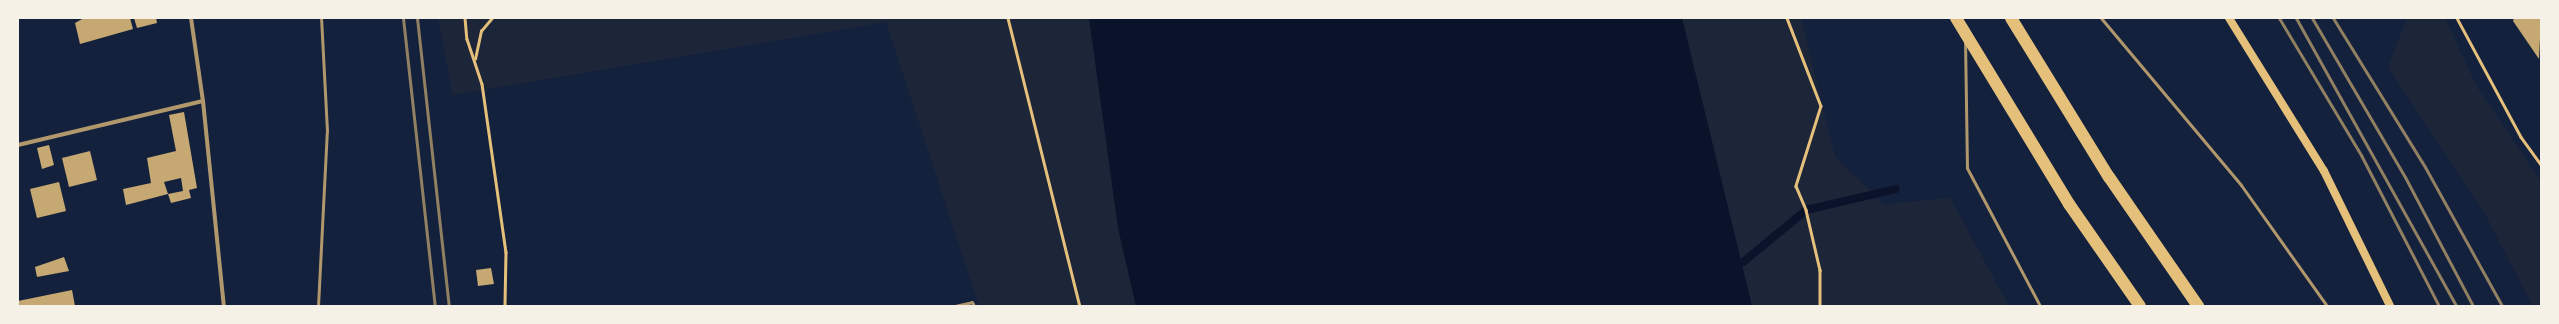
<!DOCTYPE html>
<html>
<head>
<meta charset="utf-8">
<style>
  body { margin:0 }
  #map { position:relative; width:2559px; height:324px; overflow:hidden; background:#14213d; font-family:"Noto Sans",sans-serif }
  div>[style] { position:absolute }
  .green>* { inset:0; background:#1d2539 }
  .water>* { inset:0; background:#0b132b }
  .stream>* { height:8px; margin:-4px; padding:0 4px; transform-origin:4px; border-radius:4px; background:#0b132b }
  .building>* { inset:0; background:#c6a872 }
  .path>* { height:2.5px; margin:-1.25px; padding:0 1.25px; transform-origin:1.25px; border-radius:1.25px; background:#e5c07b }
  .service>* { height:3px; margin:-1.5px; padding:0 1.5px; transform-origin:1.5px; border-radius:1.5px; background:#b1986c }
  .minor>* { height:4px; margin:-2px; padding:0 2px; transform-origin:2px; border-radius:2px; background:#b1986c }
  .secondary>* { height:8px; margin:-4px; padding:0 4px; transform-origin:4px; border-radius:4px; background:#e5c07b }
  .motorway>* { height:12px; margin:-6px; padding:0 6px; transform-origin:6px; border-radius:6px; background:#e5c07b }
  .rail>* { height:3px; margin:-1.5px; padding:0 1.5px; transform-origin:1.5px; border-radius:1.5px; background:#918062 }
  span { translate:-50% -50%; white-space:nowrap; text-align:center; line-height:1.15; -webkit-text-stroke:3px #f6f1e7; paint-order:stroke }
  .frame { position:absolute; inset:0; border:19px solid #f6f1e7; pointer-events:none }
</style>
</head>
<body>
<div id="map">
  <div class="green">
    <i style="clip-path:polygon(438px 18px,1420px 18px,1487px 306px,979px 306px,886px 22px,453px 95px)"></i>
    <i style="clip-path:polygon(1682px 18px,1801px 18px,1835px 157px,1884px 204px,1950px 198px,2009px 306px,1752px 306px)"></i>
    <i style="clip-path:polygon(2407px 18px,2445px 18px,2477px 87px,2541px 182px,2541px 306px,2533px 306px,2485px 214px,2388px 67px)"></i>
  </div>
  <div class="water">
    <i style="clip-path:polygon(1089px 18px,1682px 18px,1752px 306px,1136px 306px,1118px 228px)"></i>
  </div>
  <div class="stream">
    <i style="left:1742px;top:263px;width:83px;rotate:-39.6deg"></i>
    <i style="left:1806px;top:210px;width:92px;rotate:-13.1deg"></i>
  </div>
  <div class="building">
    <i style="clip-path:polygon(84px 18px,130px 18px,133px 29px,80px 44px,75px 23px)"></i>
    <i style="clip-path:polygon(134px 18px,156px 18px,157px 23px,137px 28px)"></i>
    <i style="clip-path:polygon(2514px 18px,2541px 18px,2539px 59px,2513px 21px)"></i>
    <i style="clip-path:polygon(184px 112px,197px 188px,189px 190px,191px 198px,171px 203px,168px 194px,183px 191px,181px 178px,164px 182px,168px 194px,126px 205px,123px 189px,151px 183px,147px 158px,176px 151px,169px 115px)"></i>
    <i style="clip-path:polygon(49px 145px,54px 165px,42px 169px,37px 148px)"></i>
    <i style="clip-path:polygon(90px 151px,97px 180px,69px 187px,62px 158px)"></i>
    <i style="clip-path:polygon(59px 182px,66px 211px,37px 218px,30px 189px)"></i>
    <i style="clip-path:polygon(64px 257px,69px 271px,37px 277px,35px 267px)"></i>
    <i style="clip-path:polygon(491px 268px,494px 284px,478px 286px,476px 270px)"></i>
    <i style="clip-path:polygon(72px 290px,75px 306px,18px 306px,18px 301px)"></i>
  </div>
  <div class="path">
    <i style="left:465px;top:18px;width:21px;rotate:85deg"></i>
    <i style="left:467px;top:39px;width:47px;rotate:71.6deg"></i>
    <i style="left:482px;top:84px;width:170px;rotate:81.9deg"></i>
    <i style="left:506px;top:252px;width:54px;rotate:91.1deg"></i>
    <i style="left:1008px;top:18px;width:297px;rotate:76deg"></i>
    <i style="left:1787px;top:18px;width:94px;rotate:68.9deg"></i>
    <i style="left:1821px;top:106px;width:84px;rotate:107.4deg"></i>
    <i style="left:1796px;top:186px;width:26px;rotate:67deg"></i>
    <i style="left:1806px;top:210px;width:62px;rotate:76.9deg"></i>
    <i style="left:1820px;top:270px;width:36px;rotate:90deg"></i>
    <i style="left:2457px;top:18px;width:135px;rotate:61.7deg"></i>
    <i style="left:2521px;top:137px;width:34px;rotate:54deg"></i>
    <i style="left:475px;top:59px;width:29px;rotate:-78deg"></i>
    <i style="left:481px;top:31px;width:17px;rotate:-50deg"></i>
  </div>
  <div class="service">
    <i style="left:2101px;top:18px;width:218px;rotate:50deg"></i>
    <i style="left:2241px;top:185px;width:148px;rotate:54.6deg"></i>
    <i style="left:1965px;top:40px;width:128px;rotate:89.1deg"></i>
    <i style="left:1967px;top:168px;width:156px;rotate:62.1deg"></i>
    <i style="left:318px;top:306px;width:175px;rotate:-87.1deg"></i>
    <i style="left:327px;top:131px;width:113px;rotate:-93deg"></i>
    <i style="left:955px;top:306px;width:17px;rotate:-13deg"></i>
    <i style="left:972px;top:302px;width:4px;rotate:63deg"></i>
  </div>
  <div class="minor">
    <i style="left:191px;top:18px;width:84px;rotate:81.8deg"></i>
    <i style="left:203px;top:101px;width:206px;rotate:84.2deg"></i>
    <i style="left:18px;top:145px;width:190px;rotate:-13.4deg"></i>
  </div>
  <div class="secondary">
    <i style="left:2229px;top:18px;width:180px;rotate:58.2deg"></i>
    <i style="left:2324px;top:171px;width:150px;rotate:63.9deg"></i>
  </div>
  <div class="motorway">
    <i style="left:1956px;top:18px;width:218px;rotate:58.7deg"></i>
    <i style="left:2069px;top:204px;width:124px;rotate:55.2deg"></i>
    <i style="left:2011px;top:18px;width:187px;rotate:58.4deg"></i>
    <i style="left:2109px;top:177px;width:157px;rotate:55.4deg"></i>
  </div>
  <div class="rail">
    <i style="left:403px;top:18px;width:290px;rotate:83.7deg"></i>
    <i style="left:417px;top:18px;width:290px;rotate:83.7deg"></i>
    <i style="left:2279px;top:18px;width:160px;rotate:59.1deg"></i>
    <i style="left:2361px;top:155px;width:170px;rotate:62.7deg"></i>
    <i style="left:2296px;top:18px;width:329px;rotate:60.9deg"></i>
    <i style="left:2312px;top:18px;width:184px;rotate:59.7deg"></i>
    <i style="left:2405px;top:177px;width:146px;rotate:62.2deg"></i>
    <i style="left:2333px;top:18px;width:175px;rotate:58.3deg"></i>
    <i style="left:2425px;top:167px;width:159px;rotate:61deg"></i>
  </div>
  <div class="frame"></div>
</div>
</body>
</html>
